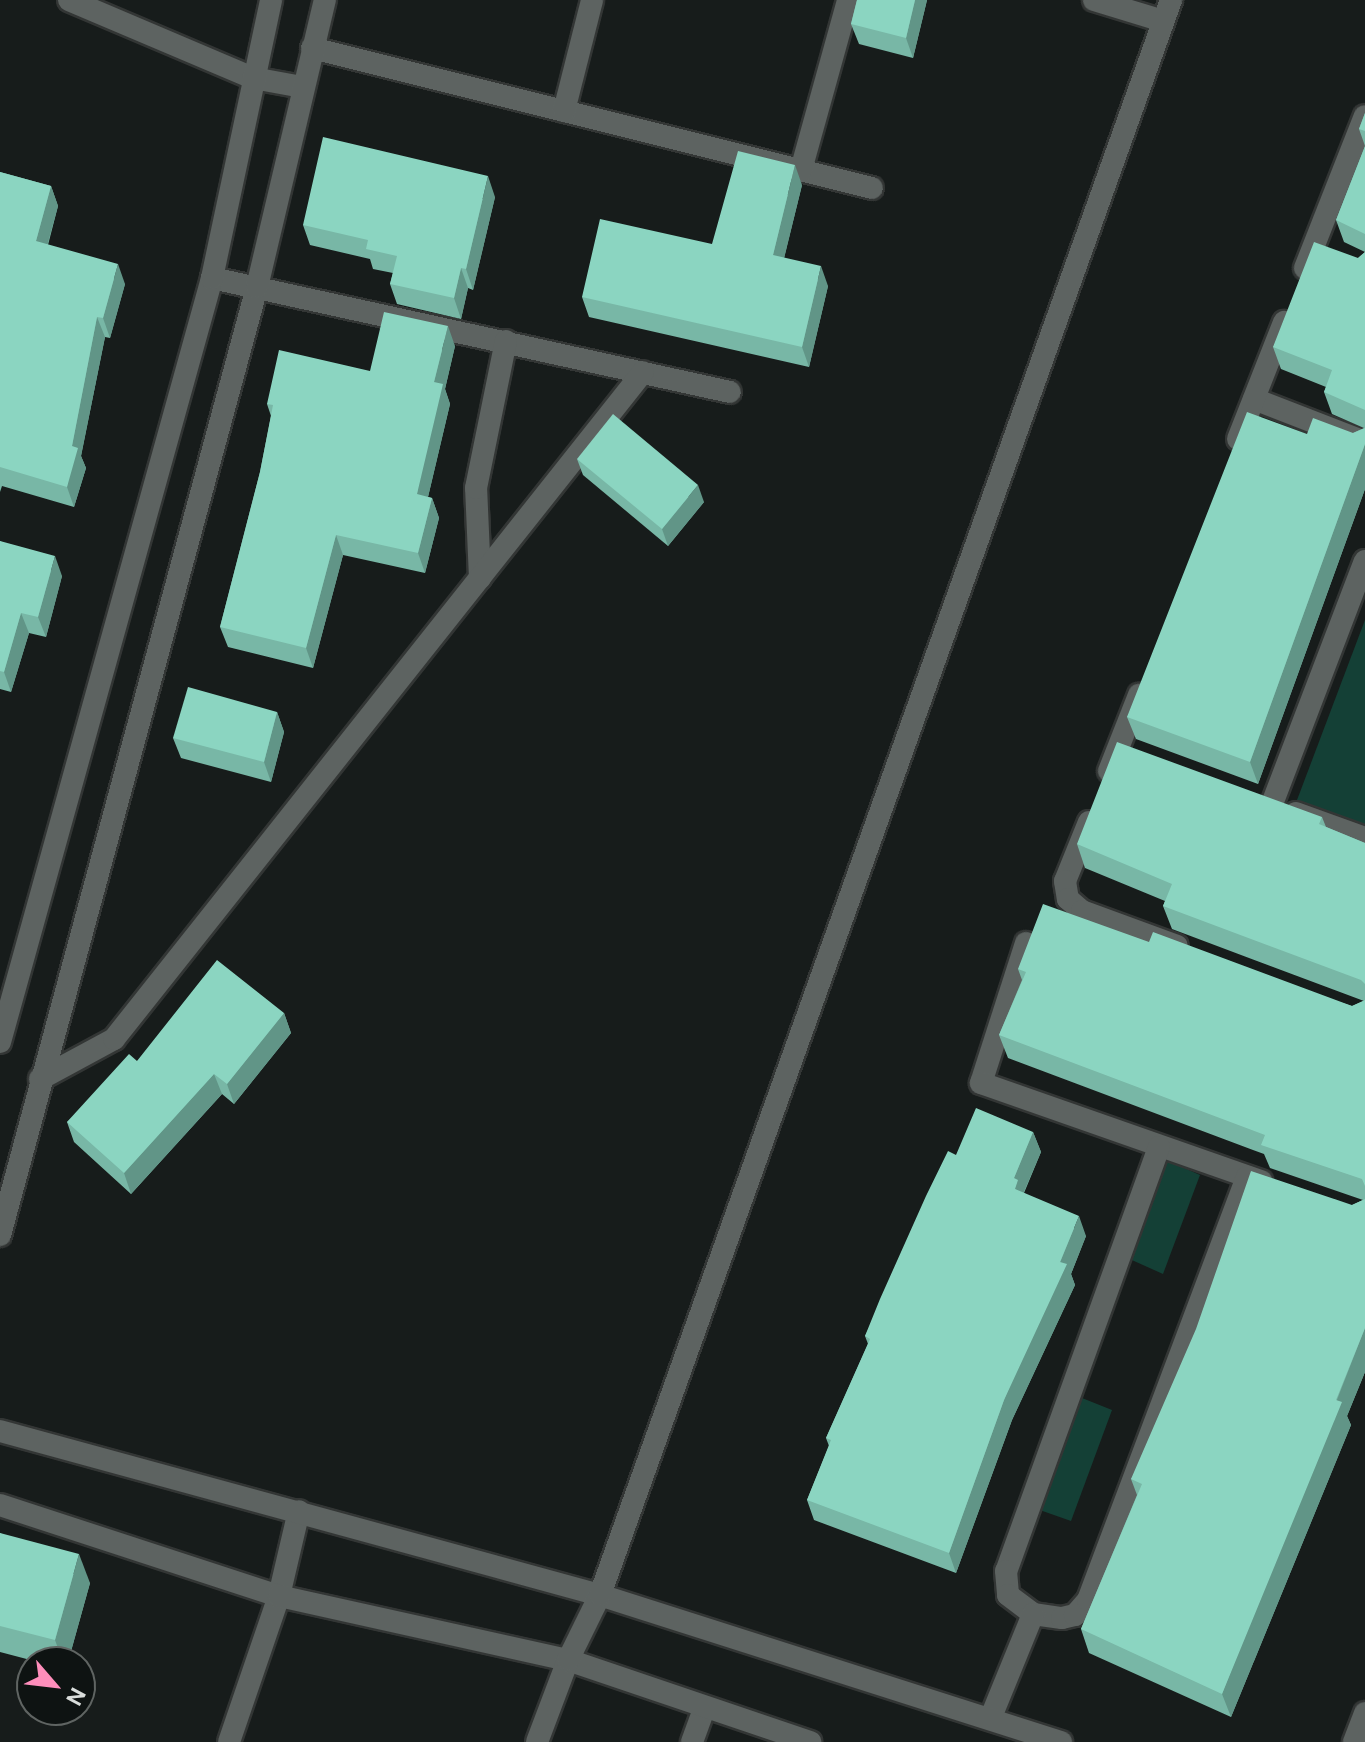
<!DOCTYPE html>
<html>
<head>
<meta charset="utf-8">
<style>
  body { margin:0 }
  #map { position:relative; width:1365px; height:1742px; overflow:hidden; background:#171c1b; font-family:"DM Sans",sans-serif }
  div>[style] { position:absolute }
  .green>* { inset:0; background:#144036 }
  .roads { filter:drop-shadow(2px 0 #333635) drop-shadow(-2px 0 #333635) drop-shadow(0 2px #333635) drop-shadow(0 -2px #333635) }
  .minor>* { height:22px; margin:-11px; padding:0 11px; transform-origin:11px; border-radius:11px; background:#5d6361 }
  .tertiary>* { height:22px; margin:-11px; padding:0 11px; transform-origin:11px; border-radius:11px; background:#5d6361 }
  .wall>* { inset:0; background:#78b7a6 }
  .shaded-wall>* { inset:0; background:#619587 }
  .building>* { inset:0; background:#8bd5c1 }
  span { translate:-50% -50%; white-space:nowrap; text-align:center; line-height:1.15; -webkit-text-stroke:8px #0e1312; paint-order:stroke }
  .north { position:absolute; left:16px; top:1646px; width:80px; height:80px; box-sizing:border-box; background:#0e1312; border:2px solid #5f6462; border-radius:50%; rotate:118deg; font-size:22px; font-weight:700; line-height:32px; text-align:center; color:#d9dddb }
  .north::after { content:''; display:block; margin:auto; width:28px; height:36px; background:#fe8ebb; clip-path:polygon(50% 0,100% 100%,50% 72%,0 100%) }
</style>
</head>
<body>
<div id="map">
  <div class="green">
    <i style="clip-path:polygon(1365px 620px,1365px 837px,1294px 808px)"></i>
    <i style="clip-path:polygon(1155px 1155px,1200px 1175px,1163px 1274px,1114px 1252px)"></i>
    <i style="clip-path:polygon(1062px 1390px,1112px 1410px,1071px 1521px,1017px 1502px)"></i>
  </div>
  <div class="roads">
    <div class="minor">
      <i style="left:69px;top:0;width:200px;rotate:23deg"></i>
      <i style="left:253px;top:78px;width:50px;rotate:10.4deg"></i>
      <i style="left:1094px;top:0;width:72px;rotate:16.9deg"></i>
      <i style="left:312px;top:48px;width:577px;rotate:14.04deg"></i>
      <i style="left:564px;top:111px;width:114px;rotate:-75.8deg"></i>
      <i style="left:801px;top:170px;width:176px;rotate:-74.5deg"></i>
      <i style="left:1305px;top:268px;width:163px;rotate:-68.5deg"></i>
      <i style="left:212px;top:278px;width:530px;rotate:12.41deg"></i>
      <i style="left:1254px;top:399px;width:119px;rotate:21.2deg"></i>
      <i style="left:1238px;top:439px;width:126px;rotate:-68.5deg"></i>
      <i style="left:480px;top:578px;width:90px;rotate:-92.5deg"></i>
      <i style="left:476px;top:488px;width:150px;rotate:-78.5deg"></i>
      <i style="left:1109px;top:771px;width:82px;rotate:-68.5deg"></i>
      <i style="left:1272px;top:804px;width:260px;rotate:-69.1deg"></i>
      <i style="left:1296px;top:813px;width:73px;rotate:19.9deg"></i>
      <i style="left:1089px;top:822px;width:64px;rotate:112.1deg"></i>
      <i style="left:1065px;top:881px;width:18px;rotate:81deg"></i>
      <i style="left:1068px;top:899px;width:18px;rotate:41deg"></i>
      <i style="left:1082px;top:911px;width:101px;rotate:20.2deg"></i>
      <i style="left:1026px;top:943px;width:147px;rotate:107.8deg"></i>
      <i style="left:981px;top:1083px;width:297px;rotate:19.3deg"></i>
      <i style="left:40px;top:1079px;width:84px;rotate:-28.4deg"></i>
      <i style="left:114px;top:1039px;width:851px;rotate:-51.58deg"></i>
      <i style="left:1159px;top:1147px;width:451px;rotate:109.8deg"></i>
      <i style="left:1006px;top:1571px;width:24px;rotate:85deg"></i>
      <i style="left:1008px;top:1595px;width:31px;rotate:37deg"></i>
      <i style="left:1033px;top:1614px;width:29px;rotate:8deg"></i>
      <i style="left:1062px;top:1618px;width:13px;rotate:-13deg"></i>
      <i style="left:1075px;top:1615px;width:20px;rotate:-49deg"></i>
      <i style="left:1088px;top:1600px;width:452px;rotate:-69.4deg"></i>
      <i style="left:991px;top:1717px;width:111px;rotate:-67.8deg"></i>
      <i style="left:229px;top:1742px;width:154px;rotate:-71.1deg"></i>
      <i style="left:279px;top:1596px;width:87px;rotate:-76.8deg"></i>
      <i style="left:692px;top:1742px;width:35px;rotate:-70deg"></i>
    </div>
    <div class="tertiary">
      <i style="left:0;top:1042px;width:793px;rotate:-74.49deg"></i>
      <i style="left:212px;top:278px;width:284px;rotate:-78deg"></i>
      <i style="left:0;top:1235px;width:982px;rotate:-74.83deg"></i>
      <i style="left:257px;top:287px;width:295px;rotate:-76.7deg"></i>
      <i style="left:0;top:1431px;width:622px;rotate:15.29deg"></i>
      <i style="left:600px;top:1595px;width:484px;rotate:17.7deg"></i>
      <i style="left:0;top:1505px;width:293px;rotate:18.1deg"></i>
      <i style="left:279px;top:1596px;width:296px;rotate:12.5deg"></i>
      <i style="left:568px;top:1660px;width:256px;rotate:18.7deg"></i>
      <i style="left:537px;top:1742px;width:88px;rotate:-69.3deg"></i>
      <i style="left:568px;top:1660px;width:72px;rotate:-63.8deg"></i>
      <i style="left:600px;top:1595px;width:1694px;rotate:-70.3deg"></i>
      <i style="left:1354px;top:1742px;width:31px;rotate:-69deg"></i>
    </div>
  </div>
  <div class="wall">
    <i style="clip-path:polygon(857px 0,927px 0,913px 58px,859px 44px,851px 24px)"></i>
    <i style="clip-path:polygon(1365px 113px,1365px 252px,1344px 242px,1336px 220px,1365px 146px,1359px 129px)"></i>
    <i style="clip-path:polygon(0 172px,51px 186px,58px 206px,48px 245px,125px 284px,110px 338px,105px 337px,81px 456px,86px 468px,74px 507px,2px 486px,0 492px)"></i>
    <i style="clip-path:polygon(802px 185px,784px 258px,828px 286px,809px 367px,589px 317px,582px 297px,712px 244px)"></i>
    <i style="clip-path:polygon(495px 197px,473px 290px,468px 288px,461px 319px,397px 304px,390px 284px,393px 273px,373px 269px,370px 259px,310px 245px,303px 225px)"></i>
    <i style="clip-path:polygon(1365px 252px,1365px 489px,1258px 784px,1136px 739px,1127px 717px,1307px 434px,1353px 433px,1364px 428px,1332px 414px,1324px 392px,1326px 387px,1281px 369px,1273px 347px,1358px 258px)"></i>
    <i style="clip-path:polygon(455px 346px,445px 389px,450px 404px,428px 497px,432px 498px,439px 518px,425px 573px,343px 555px,313px 668px,228px 647px,220px 627px,260px 472px,271px 416px,267px 404px,370px 371px)"></i>
    <i style="clip-path:polygon(577px 459px,704px 502px,668px 546px,583px 475px)"></i>
    <i style="clip-path:polygon(0 541px,62px 576px,46px 637px,29px 633px,11px 692px,0 689px)"></i>
    <i style="clip-path:polygon(277px 712px,284px 732px,271px 782px,181px 758px,173px 738px)"></i>
    <i style="clip-path:polygon(1322px 817px,1326px 827px,1365px 843px,1365px 1372px,1347px 1416px,1351px 1425px,1231px 1717px,1089px 1653px,1081px 1629px,1137px 1495px,1131px 1479px,1352px 1205px,1363px 1200px,1270px 1168px,1264px 1154px,1008px 1058px,999px 1035px,1022px 980px,1018px 969px,1149px 942px,1352px 1006px,1364px 1001px,1172px 929px,1163px 906px,1165px 901px,1085px 868px,1077px 844px)"></i>
    <i style="clip-path:polygon(284px 1013px,291px 1033px,234px 1104px,222px 1094px,131px 1194px,74px 1142px,67px 1122px,137px 1061px)"></i>
    <i style="clip-path:polygon(1033px 1132px,1041px 1152px,1024px 1193px,1086px 1236px,1071px 1274px,1075px 1285px,1012px 1420px,956px 1573px,814px 1520px,807px 1500px,829px 1446px,826px 1438px,868px 1344px,865px 1336px,956px 1155px)"></i>
    <i style="clip-path:polygon(0 1533px,90px 1583px,68px 1662px,38px 1662px,0 1652px)"></i>
  </div>
  <div class="shaded-wall">
    <i style="clip-path:polygon(915px 0,927px 0,913px 58px,906px 38px)"></i>
    <i style="clip-path:polygon(795px 165px,802px 185px,780px 275px,773px 255px)"></i>
    <i style="clip-path:polygon(488px 176px,495px 197px,473px 290px,466px 269px)"></i>
    <i style="clip-path:polygon(51px 186px,58px 206px,43px 261px,36px 241px)"></i>
    <i style="clip-path:polygon(118px 264px,125px 284px,110px 338px,103px 318px)"></i>
    <i style="clip-path:polygon(821px 266px,828px 286px,809px 367px,802px 347px)"></i>
    <i style="clip-path:polygon(461px 268px,468px 288px,461px 319px,454px 298px)"></i>
    <i style="clip-path:polygon(97px 317px,105px 337px,81px 456px,86px 468px,74px 507px,67px 487px,72px 446px)"></i>
    <i style="clip-path:polygon(448px 326px,455px 346px,445px 389px,450px 404px,424px 514px,417px 494px,434px 382px)"></i>
    <i style="clip-path:polygon(1365px 444px,1365px 489px,1258px 784px,1250px 762px)"></i>
    <i style="clip-path:polygon(698px 485px,704px 502px,668px 546px,662px 529px)"></i>
    <i style="clip-path:polygon(432px 498px,439px 518px,425px 573px,418px 553px)"></i>
    <i style="clip-path:polygon(336px 535px,343px 555px,313px 668px,306px 648px)"></i>
    <i style="clip-path:polygon(55px 556px,62px 576px,46px 637px,38px 617px)"></i>
    <i style="clip-path:polygon(21px 613px,29px 633px,11px 692px,4px 672px)"></i>
    <i style="clip-path:polygon(277px 712px,284px 732px,271px 782px,264px 762px)"></i>
    <i style="clip-path:polygon(284px 1013px,291px 1033px,234px 1104px,227px 1084px)"></i>
    <i style="clip-path:polygon(214px 1074px,222px 1094px,131px 1194px,124px 1173px)"></i>
    <i style="clip-path:polygon(1033px 1132px,1041px 1152px,1023px 1194px,1015px 1189px,1014px 1178px)"></i>
    <i style="clip-path:polygon(1079px 1216px,1086px 1236px,1071px 1274px,1075px 1285px,1012px 1420px,956px 1573px,949px 1553px,1004px 1400px)"></i>
    <i style="clip-path:polygon(1365px 1328px,1365px 1372px,1347px 1416px,1351px 1425px,1231px 1717px,1222px 1694px)"></i>
    <i style="clip-path:polygon(79px 1554px,90px 1583px,68px 1662px,63px 1662px,55px 1640px)"></i>
  </div>
  <div class="building">
    <i style="clip-path:polygon(857px 0,915px 0,906px 38px,851px 24px)"></i>
    <i style="clip-path:polygon(1365px 113px,1365px 131px,1359px 129px)"></i>
    <i style="clip-path:polygon(323px 137px,488px 176px,466px 269px,461px 268px,454px 298px,390px 284px,397px 256px,366px 249px,368px 240px,303px 225px)"></i>
    <i style="clip-path:polygon(1365px 146px,1365px 234px,1336px 220px)"></i>
    <i style="clip-path:polygon(738px 151px,795px 165px,773px 255px,821px 266px,802px 347px,582px 297px,600px 219px,712px 244px)"></i>
    <i style="clip-path:polygon(0 172px,51px 186px,36px 241px,118px 264px,103px 318px,97px 317px,72px 446px,78px 448px,67px 487px,0 467px)"></i>
    <i style="clip-path:polygon(1314px 242px,1358px 258px,1365px 252px,1365px 410px,1324px 392px,1332px 370px,1273px 347px)"></i>
    <i style="clip-path:polygon(384px 312px,448px 326px,434px 382px,443px 384px,417px 494px,432px 498px,418px 553px,336px 535px,306px 648px,220px 627px,260px 472px,273px 405px,267px 404px,279px 350px,370px 371px)"></i>
    <i style="clip-path:polygon(1247px 412px,1307px 434px,1313px 418px,1353px 433px,1365px 428px,1365px 444px,1250px 762px,1127px 717px)"></i>
    <i style="clip-path:polygon(613px 414px,698px 485px,662px 529px,577px 459px)"></i>
    <i style="clip-path:polygon(0 541px,55px 556px,38px 617px,21px 613px,4px 672px,0 671px)"></i>
    <i style="clip-path:polygon(188px 687px,277px 712px,264px 762px,173px 738px)"></i>
    <i style="clip-path:polygon(1117px 742px,1322px 817px,1319px 824px,1365px 843px,1365px 984px,1361px 980px,1163px 906px,1172px 884px,1077px 844px)"></i>
    <i style="clip-path:polygon(1043px 904px,1149px 942px,1153px 932px,1352px 1006px,1365px 1000px,1365px 1186px,1362px 1179px,1261px 1145px,1265px 1135px,999px 1035px,1026px 972px,1018px 969px)"></i>
    <i style="clip-path:polygon(217px 960px,284px 1013px,227px 1084px,214px 1074px,124px 1173px,67px 1122px,129px 1054px,137px 1061px)"></i>
    <i style="clip-path:polygon(976px 1108px,1033px 1132px,1014px 1178px,1018px 1180px,1015px 1189px,1079px 1216px,1060px 1262px,1067px 1264px,1004px 1400px,949px 1553px,807px 1500px,831px 1440px,826px 1438px,870px 1339px,865px 1336px,880px 1299px,926px 1196px,948px 1151px,956px 1155px)"></i>
    <i style="clip-path:polygon(1251px 1171px,1352px 1205px,1365px 1199px,1365px 1328px,1336px 1400px,1342px 1402px,1222px 1694px,1081px 1629px,1142px 1484px,1131px 1479px,1196px 1329px)"></i>
    <i style="clip-path:polygon(0 1533px,79px 1554px,55px 1640px,0 1626px)"></i>
  </div>
  <div class="north">N</div>
</div>
</body>
</html>
